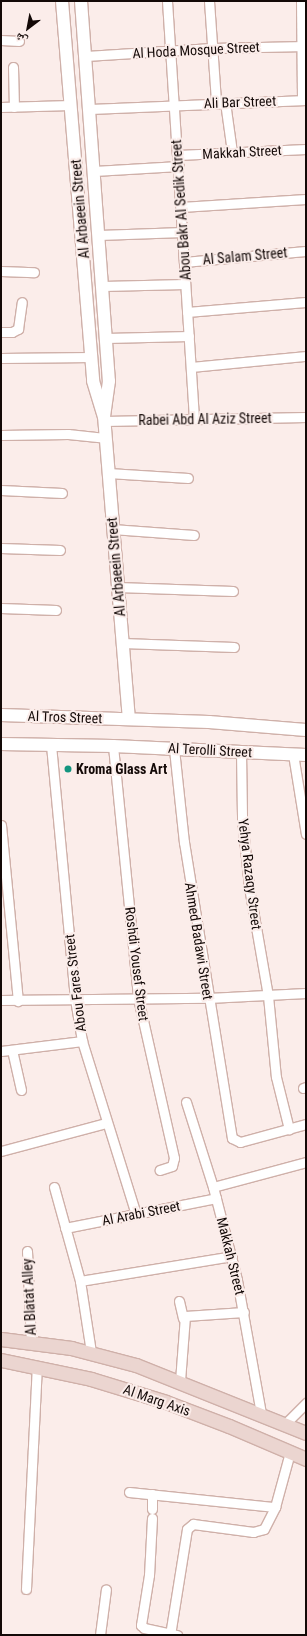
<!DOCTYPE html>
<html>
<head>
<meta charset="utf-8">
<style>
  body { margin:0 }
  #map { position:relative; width:307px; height:1636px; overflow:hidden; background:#fbedea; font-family:"Roboto Condensed","Noto Naskh Arabic",sans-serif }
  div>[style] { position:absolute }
  .roads { filter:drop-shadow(1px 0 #cfb0a9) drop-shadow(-1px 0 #cfb0a9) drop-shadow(0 1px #cfb0a9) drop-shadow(0 -1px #cfb0a9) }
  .minor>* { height:9px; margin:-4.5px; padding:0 4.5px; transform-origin:4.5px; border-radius:4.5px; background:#fff }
  .tertiary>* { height:12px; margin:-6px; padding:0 6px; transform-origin:6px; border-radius:6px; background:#fff }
  .secondary>* { height:13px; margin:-6.5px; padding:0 6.5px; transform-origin:6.5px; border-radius:6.5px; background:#ebd5d0 }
  .dots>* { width:11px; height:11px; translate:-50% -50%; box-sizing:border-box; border:2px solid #fbedea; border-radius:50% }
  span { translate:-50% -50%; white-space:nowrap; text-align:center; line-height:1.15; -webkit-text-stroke:4px #fbedea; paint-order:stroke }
  .street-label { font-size:14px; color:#130907 }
  .poi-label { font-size:14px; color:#130907; font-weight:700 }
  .left { translate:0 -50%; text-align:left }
  .frame { position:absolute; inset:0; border:2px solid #130907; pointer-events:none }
  .north { position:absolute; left:8px; top:8px; width:40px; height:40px; -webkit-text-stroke:3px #fbedea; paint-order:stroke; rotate:212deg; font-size:11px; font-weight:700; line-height:16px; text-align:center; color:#130907 }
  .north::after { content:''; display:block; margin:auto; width:14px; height:18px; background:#130907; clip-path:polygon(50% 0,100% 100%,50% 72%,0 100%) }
</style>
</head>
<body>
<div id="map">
  <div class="roads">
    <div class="minor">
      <i style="left:167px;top:1px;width:419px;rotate:86.3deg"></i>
      <i style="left:209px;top:1px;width:101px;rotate:86deg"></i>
      <i style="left:301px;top:1px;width:99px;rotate:89.4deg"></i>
      <i style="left:1px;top:40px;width:18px;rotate:3deg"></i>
      <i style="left:86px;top:56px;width:126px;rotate:-3.6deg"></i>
      <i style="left:212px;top:48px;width:94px;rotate:-1.2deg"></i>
      <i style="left:13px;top:67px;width:40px;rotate:88.6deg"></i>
      <i style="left:225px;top:102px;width:50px;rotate:82deg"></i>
      <i style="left:1px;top:107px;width:70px;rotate:-1.6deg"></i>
      <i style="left:90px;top:109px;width:216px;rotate:-2.4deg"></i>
      <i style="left:178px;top:155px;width:128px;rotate:-2.7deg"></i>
      <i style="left:94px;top:171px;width:85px;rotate:-3.4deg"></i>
      <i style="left:181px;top:207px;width:125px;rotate:-3.7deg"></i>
      <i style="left:99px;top:235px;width:84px;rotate:-2deg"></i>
      <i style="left:184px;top:262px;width:122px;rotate:-5.2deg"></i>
      <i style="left:1px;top:271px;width:33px;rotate:2deg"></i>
      <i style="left:103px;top:286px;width:82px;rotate:-1.4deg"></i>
      <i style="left:187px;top:312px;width:119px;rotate:-4.8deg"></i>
      <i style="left:1px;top:332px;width:11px"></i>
      <i style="left:12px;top:332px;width:7px;rotate:-27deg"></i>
      <i style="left:18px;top:329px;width:27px;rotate:-82deg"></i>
      <i style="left:106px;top:338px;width:83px;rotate:-1.4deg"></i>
      <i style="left:1px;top:358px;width:91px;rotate:-0.6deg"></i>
      <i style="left:191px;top:367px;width:116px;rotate:-5.5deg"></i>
      <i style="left:104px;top:421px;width:202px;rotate:-1.1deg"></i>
      <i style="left:1px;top:435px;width:67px;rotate:-0.9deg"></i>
      <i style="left:68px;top:434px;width:37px;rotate:6deg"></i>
      <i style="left:108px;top:473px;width:80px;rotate:3.6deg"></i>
      <i style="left:1px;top:490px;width:61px;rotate:2.8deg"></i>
      <i style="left:112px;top:529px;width:82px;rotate:4.2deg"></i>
      <i style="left:1px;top:548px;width:59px;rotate:1.9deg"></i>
      <i style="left:117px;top:587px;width:116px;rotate:2deg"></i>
      <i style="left:1px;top:608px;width:55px;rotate:2.1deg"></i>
      <i style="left:122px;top:643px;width:112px;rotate:2deg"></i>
      <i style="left:51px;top:745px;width:255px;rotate:84.6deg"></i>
      <i style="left:75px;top:999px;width:43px;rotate:80.5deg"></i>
      <i style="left:82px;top:1041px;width:181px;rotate:72.7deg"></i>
      <i style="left:113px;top:746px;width:253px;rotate:84.3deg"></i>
      <i style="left:138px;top:998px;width:164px;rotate:77.3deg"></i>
      <i style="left:174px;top:1158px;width:8px;rotate:104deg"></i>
      <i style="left:172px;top:1166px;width:13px;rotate:162deg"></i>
      <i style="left:174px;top:749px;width:94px;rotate:83.9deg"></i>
      <i style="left:184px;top:842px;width:300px;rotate:80.8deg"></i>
      <i style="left:232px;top:1138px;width:9px;rotate:27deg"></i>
      <i style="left:240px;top:1142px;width:68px;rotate:-15.3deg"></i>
      <i style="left:241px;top:752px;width:67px;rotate:89.1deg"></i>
      <i style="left:242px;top:819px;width:68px;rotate:84.1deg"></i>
      <i style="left:249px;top:887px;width:111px;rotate:80.1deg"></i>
      <i style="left:268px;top:996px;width:81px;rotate:84.4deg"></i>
      <i style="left:276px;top:1077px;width:54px;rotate:76deg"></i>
      <i style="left:293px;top:754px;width:81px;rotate:80.8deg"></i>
      <i style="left:1px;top:825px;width:177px;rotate:84.5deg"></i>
      <i style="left:1px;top:1000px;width:207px;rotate:-0.6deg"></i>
      <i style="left:208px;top:998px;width:98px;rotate:-2.9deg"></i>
      <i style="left:12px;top:1050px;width:41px;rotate:77.3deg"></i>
      <i style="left:1px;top:1051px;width:82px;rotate:-7deg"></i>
      <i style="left:303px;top:1088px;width:3px;rotate:-18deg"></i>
      <i style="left:186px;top:1102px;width:89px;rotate:72.4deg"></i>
      <i style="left:213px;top:1187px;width:96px;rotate:75.5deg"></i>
      <i style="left:237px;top:1280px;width:135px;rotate:79.8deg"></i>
      <i style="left:1px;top:1151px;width:109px;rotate:-14.9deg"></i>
      <i style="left:54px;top:1187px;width:98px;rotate:74.5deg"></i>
      <i style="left:80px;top:1281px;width:72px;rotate:81.2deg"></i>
      <i style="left:213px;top:1187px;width:96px;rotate:-15deg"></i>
      <i style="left:65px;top:1228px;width:154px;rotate:-11.2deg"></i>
      <i style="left:27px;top:1251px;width:92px;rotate:87.5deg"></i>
      <i style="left:80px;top:1281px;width:154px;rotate:-9.3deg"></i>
      <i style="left:179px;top:1301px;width:18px;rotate:77deg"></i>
      <i style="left:180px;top:1381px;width:65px;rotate:-85.6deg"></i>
      <i style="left:185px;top:1316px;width:59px;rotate:-3.9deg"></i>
      <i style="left:285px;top:1424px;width:30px;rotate:-45deg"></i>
      <i style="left:129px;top:1492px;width:147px;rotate:5.9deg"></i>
      <i style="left:152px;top:1509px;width:15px;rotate:-90deg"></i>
      <i style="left:152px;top:1518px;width:57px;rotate:93deg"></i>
      <i style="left:149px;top:1575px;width:51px;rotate:99.1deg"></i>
      <i style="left:141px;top:1625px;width:4px;rotate:45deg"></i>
      <i style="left:144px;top:1628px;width:34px;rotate:12deg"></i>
      <i style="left:26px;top:1589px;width:223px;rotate:-87.2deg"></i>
      <i style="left:100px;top:1635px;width:46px;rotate:-82.6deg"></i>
      <i style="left:170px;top:1635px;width:107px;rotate:-80.9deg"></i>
      <i style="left:187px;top:1529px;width:8px;rotate:-40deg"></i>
      <i style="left:193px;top:1524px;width:61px;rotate:7.6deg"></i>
      <i style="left:253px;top:1532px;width:11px;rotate:-15deg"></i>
      <i style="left:264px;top:1529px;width:25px;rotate:-63deg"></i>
      <i style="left:275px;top:1507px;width:57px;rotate:-74.7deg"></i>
    </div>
    <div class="tertiary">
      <i style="left:62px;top:1px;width:381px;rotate:85.3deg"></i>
      <i style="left:93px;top:381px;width:37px;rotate:73deg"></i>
      <i style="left:104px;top:416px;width:304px;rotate:85.3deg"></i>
      <i style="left:81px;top:1px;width:381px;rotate:85.8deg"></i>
      <i style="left:109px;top:381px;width:35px;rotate:98deg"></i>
      <i style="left:1px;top:715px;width:208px;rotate:1.9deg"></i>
      <i style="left:209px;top:722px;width:97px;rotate:4.7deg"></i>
      <i style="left:1px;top:744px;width:112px;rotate:1deg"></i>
      <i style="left:113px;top:746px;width:193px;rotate:2.7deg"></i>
    </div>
    <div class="secondary">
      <i style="left:1px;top:1339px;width:71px;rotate:7.3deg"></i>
      <i style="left:71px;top:1348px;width:67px;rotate:14.7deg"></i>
      <i style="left:136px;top:1365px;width:183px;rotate:21.8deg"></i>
      <i style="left:1px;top:1360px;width:92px;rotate:11.9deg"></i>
      <i style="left:91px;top:1379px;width:78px;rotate:17deg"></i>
      <i style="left:166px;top:1402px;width:67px;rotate:20.9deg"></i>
      <i style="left:229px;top:1426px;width:84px;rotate:23.2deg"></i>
    </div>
  </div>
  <div class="dots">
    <i style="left:68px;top:769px;background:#13957f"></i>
  </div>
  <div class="street-label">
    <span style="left:196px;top:50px;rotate:-3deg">Al Hoda Mosque Street</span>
    <span style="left:240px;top:102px;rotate:-2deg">Ali Bar Street</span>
    <span style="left:242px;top:152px;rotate:-3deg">Makkah Street</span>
    <span style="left:80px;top:209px;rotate:-95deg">Al Arbaeein Street</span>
    <span style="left:181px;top:210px;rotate:-94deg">Abou Bakr Al Sedik Street</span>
    <span style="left:245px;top:256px;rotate:-5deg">Al Salam Street</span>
    <span style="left:205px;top:419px;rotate:-1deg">Rabei Abd Al Aziz Street</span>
    <span style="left:116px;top:567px;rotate:-95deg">Al Arbaeein Street</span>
    <span style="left:65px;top:717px;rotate:2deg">Al Tros Street</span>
    <span style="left:210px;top:750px;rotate:3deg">Al Terolli Street</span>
    <span style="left:250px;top:874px;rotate:83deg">Yehya Razaqy Street</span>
    <span style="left:199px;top:941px;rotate:81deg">Ahmed Badawi Street</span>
    <span style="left:137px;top:964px;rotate:83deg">Roshdi Yousef Street</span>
    <span style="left:75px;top:983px;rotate:-97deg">Abou Fares Street</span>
    <span style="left:141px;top:1213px;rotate:-11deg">Al Arabi Street</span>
    <span style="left:231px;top:1256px;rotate:76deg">Makkah Street</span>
    <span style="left:29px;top:1297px;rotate:-93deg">Al Blatat Alley</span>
    <span style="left:157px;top:1400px;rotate:19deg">Al Marg Axis</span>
  </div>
  <div class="poi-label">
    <span class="left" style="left:76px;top:769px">Kroma Glass Art</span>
  </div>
  <div class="frame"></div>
  <div class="north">ش</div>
</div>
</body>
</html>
